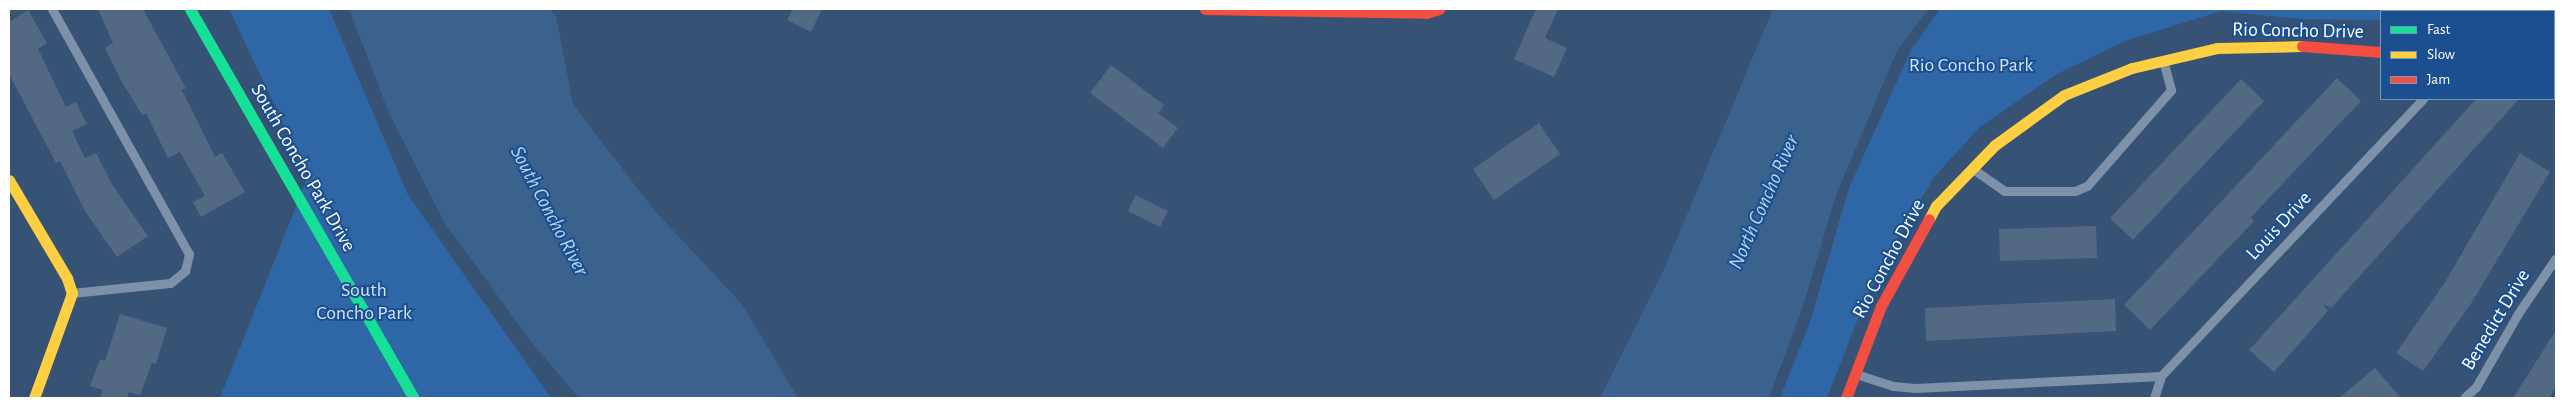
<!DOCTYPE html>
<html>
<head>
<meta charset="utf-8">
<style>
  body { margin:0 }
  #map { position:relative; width:2565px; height:407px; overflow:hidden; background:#365274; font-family:"Alegreya Sans",sans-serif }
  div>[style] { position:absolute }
  .green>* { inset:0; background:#2f66a5 }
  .water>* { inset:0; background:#3b618d }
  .building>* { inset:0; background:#526984 }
  .lane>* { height:9px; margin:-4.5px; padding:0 4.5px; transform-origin:4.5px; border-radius:4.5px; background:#7d92a8 }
  .fast>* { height:11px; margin:-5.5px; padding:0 5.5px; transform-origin:5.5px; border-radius:5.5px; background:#16e098 }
  .slow>* { height:11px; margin:-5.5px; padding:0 5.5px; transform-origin:5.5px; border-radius:5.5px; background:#ffcf43 }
  .jam>* { height:11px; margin:-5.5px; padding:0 5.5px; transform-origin:5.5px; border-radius:5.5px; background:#f24e42 }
  span { translate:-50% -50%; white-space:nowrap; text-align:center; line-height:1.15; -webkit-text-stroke:4px #1b4f8f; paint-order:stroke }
  .street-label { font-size:20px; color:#fff }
  .park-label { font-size:20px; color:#cfe3fa }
  .water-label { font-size:21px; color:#b5d3f5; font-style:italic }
  .frame { position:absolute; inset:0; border:10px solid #fff; pointer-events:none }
  .legend { position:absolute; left:2380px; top:10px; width:175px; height:90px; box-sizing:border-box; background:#1b4f8f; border:1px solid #7695bc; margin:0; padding:6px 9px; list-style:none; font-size:15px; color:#fff }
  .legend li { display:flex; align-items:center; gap:10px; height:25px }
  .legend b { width:25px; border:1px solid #7695bc }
</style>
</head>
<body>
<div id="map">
  <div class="green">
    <i style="clip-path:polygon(229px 9px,329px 9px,408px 195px,551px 398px,220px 398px,308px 176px)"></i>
    <i style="clip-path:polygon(1940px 9px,2521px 9px,2381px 11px,2381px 20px,2376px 20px,2299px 19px,2221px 11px,2125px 41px,2057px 74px,1980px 127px,1935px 176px,1904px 227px,1866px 298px,1827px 398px,1780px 398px,1810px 322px,1849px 188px,1911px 50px)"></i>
  </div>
  <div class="water">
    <i style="clip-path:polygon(349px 9px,549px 9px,556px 16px,573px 104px,654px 210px,742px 304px,798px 398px,579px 398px,532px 343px,444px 222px,389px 113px)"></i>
    <i style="clip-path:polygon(1773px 9px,1929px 9px,1898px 49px,1836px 195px,1802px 309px,1769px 398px,1600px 398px,1665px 267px)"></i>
  </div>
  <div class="building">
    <i style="clip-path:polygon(98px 9px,143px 9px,186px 88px,182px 90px,215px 157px,222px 153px,245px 192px,201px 217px,193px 202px,205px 196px,180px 152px,168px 158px,146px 113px,142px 115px,122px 82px,105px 48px,113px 43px)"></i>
    <i style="clip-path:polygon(793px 9px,822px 9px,811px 32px,787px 20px)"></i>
    <i style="clip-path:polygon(1536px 9px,1558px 9px,1545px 38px,1567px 48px,1554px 77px,1514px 59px)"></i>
    <i style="clip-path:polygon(28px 10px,47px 43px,38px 49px,66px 107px,76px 102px,87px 124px,72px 131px,85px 158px,96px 153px,113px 186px,148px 236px,117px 257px,85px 211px,60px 161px,56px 163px,9px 74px,9px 22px)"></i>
    <i style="clip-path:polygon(1111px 65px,1164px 105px,1158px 113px,1178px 128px,1163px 148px,1090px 93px)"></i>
    <i style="clip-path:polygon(2337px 78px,2361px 101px,2251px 217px,2254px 221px,2150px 330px,2124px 305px)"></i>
    <i style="clip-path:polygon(2241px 79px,2264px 101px,2133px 240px,2110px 218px)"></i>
    <i style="clip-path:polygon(2476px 99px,2519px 99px,2331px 308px,2322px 303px,2328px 311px,2274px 372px,2249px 350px)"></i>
    <i style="clip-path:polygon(1539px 123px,1560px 154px,1494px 200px,1473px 169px)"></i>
    <i style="clip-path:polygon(2520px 153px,2550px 172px,2472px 302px,2423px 371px,2396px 353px,2444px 284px)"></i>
    <i style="clip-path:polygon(1136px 195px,1168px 211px,1160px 227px,1128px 211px)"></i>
    <i style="clip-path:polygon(2096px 226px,2097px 258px,2000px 261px,1999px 229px)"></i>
    <i style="clip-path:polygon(2115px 299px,2116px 331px,1926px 341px,1925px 308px)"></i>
    <i style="clip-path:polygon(120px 314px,167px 328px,156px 364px,152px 363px,140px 395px,129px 392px,127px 398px,100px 398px,103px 390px,90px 386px,100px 359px,105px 361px)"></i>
    <i style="clip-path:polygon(2556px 330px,2556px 387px,2549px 398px,2513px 398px)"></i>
    <i style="clip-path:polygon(2375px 368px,2401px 398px,2339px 398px)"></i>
  </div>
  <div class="lane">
    <i style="left:52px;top:9px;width:281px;rotate:60.8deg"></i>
    <i style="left:189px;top:254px;width:17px;rotate:103deg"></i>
    <i style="left:185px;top:271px;width:19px;rotate:141deg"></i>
    <i style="left:170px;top:283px;width:99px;rotate:174.2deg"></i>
    <i style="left:1973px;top:169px;width:38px;rotate:35deg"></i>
    <i style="left:2004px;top:191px;width:71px"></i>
    <i style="left:2075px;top:191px;width:13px;rotate:-23deg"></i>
    <i style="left:2087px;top:186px;width:128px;rotate:-48.8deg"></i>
    <i style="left:2171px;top:90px;width:28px;rotate:-105deg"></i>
    <i style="left:1856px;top:374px;width:39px;rotate:18deg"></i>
    <i style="left:1893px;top:386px;width:22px;rotate:5deg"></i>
    <i style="left:1915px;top:388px;width:246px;rotate:-2.8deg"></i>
    <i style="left:2154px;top:398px;width:23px;rotate:-72deg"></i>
    <i style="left:2161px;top:376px;width:381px;rotate:-46.6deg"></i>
    <i style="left:2464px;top:398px;width:16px;rotate:-43deg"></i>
    <i style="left:2476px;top:387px;width:86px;rotate:-60.2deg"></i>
    <i style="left:2519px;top:312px;width:65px;rotate:-55.6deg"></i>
  </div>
  <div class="fast">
    <i style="left:190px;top:9px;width:449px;rotate:60.1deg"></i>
  </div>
  <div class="slow">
    <i style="left:2554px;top:32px;width:2px;rotate:-27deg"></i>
    <i style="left:9px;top:180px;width:114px;rotate:59.4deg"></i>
    <i style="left:67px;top:278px;width:16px;rotate:72deg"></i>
    <i style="left:72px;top:293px;width:112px;rotate:109.9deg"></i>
    <i style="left:1929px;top:219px;width:15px;rotate:-62deg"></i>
    <i style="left:1936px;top:206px;width:85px;rotate:-46deg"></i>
    <i style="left:1995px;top:145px;width:85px;rotate:-35.9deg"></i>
    <i style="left:2064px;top:95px;width:73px;rotate:-21.7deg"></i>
    <i style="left:2132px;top:68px;width:87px;rotate:-13.2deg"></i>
    <i style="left:2217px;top:48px;width:85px;rotate:-1.3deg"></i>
  </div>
  <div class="jam">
    <i style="left:1205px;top:9px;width:221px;rotate:1deg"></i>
    <i style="left:1426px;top:13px;width:14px;rotate:-17deg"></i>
    <i style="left:2302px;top:46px;width:79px;rotate:4.3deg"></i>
    <i style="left:1846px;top:398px;width:98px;rotate:-69.2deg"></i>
    <i style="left:1881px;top:306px;width:99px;rotate:-61.1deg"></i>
  </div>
  <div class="street-label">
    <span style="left:2298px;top:31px;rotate:1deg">Rio Concho Drive</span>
    <span style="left:303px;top:168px;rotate:60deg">South Concho Park Drive</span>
    <span style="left:2279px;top:226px;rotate:-47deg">Louis Drive</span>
    <span style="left:1889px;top:259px;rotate:-62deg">Rio Concho Drive</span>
    <span style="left:2496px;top:320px;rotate:-59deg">Benedict Drive</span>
  </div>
  <div class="park-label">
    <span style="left:1971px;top:65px">Rio Concho Park</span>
    <span style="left:364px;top:302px">South<br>Concho Park</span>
  </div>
  <div class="water-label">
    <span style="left:1764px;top:202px;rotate:-66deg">North Concho River</span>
    <span style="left:549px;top:211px;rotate:62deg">South Concho River</span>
  </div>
  <div class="frame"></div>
  <ul class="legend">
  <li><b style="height:6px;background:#16e098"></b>Fast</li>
  <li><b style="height:6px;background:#ffcf43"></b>Slow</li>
  <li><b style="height:6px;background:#f24e42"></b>Jam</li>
  </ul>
</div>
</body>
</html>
